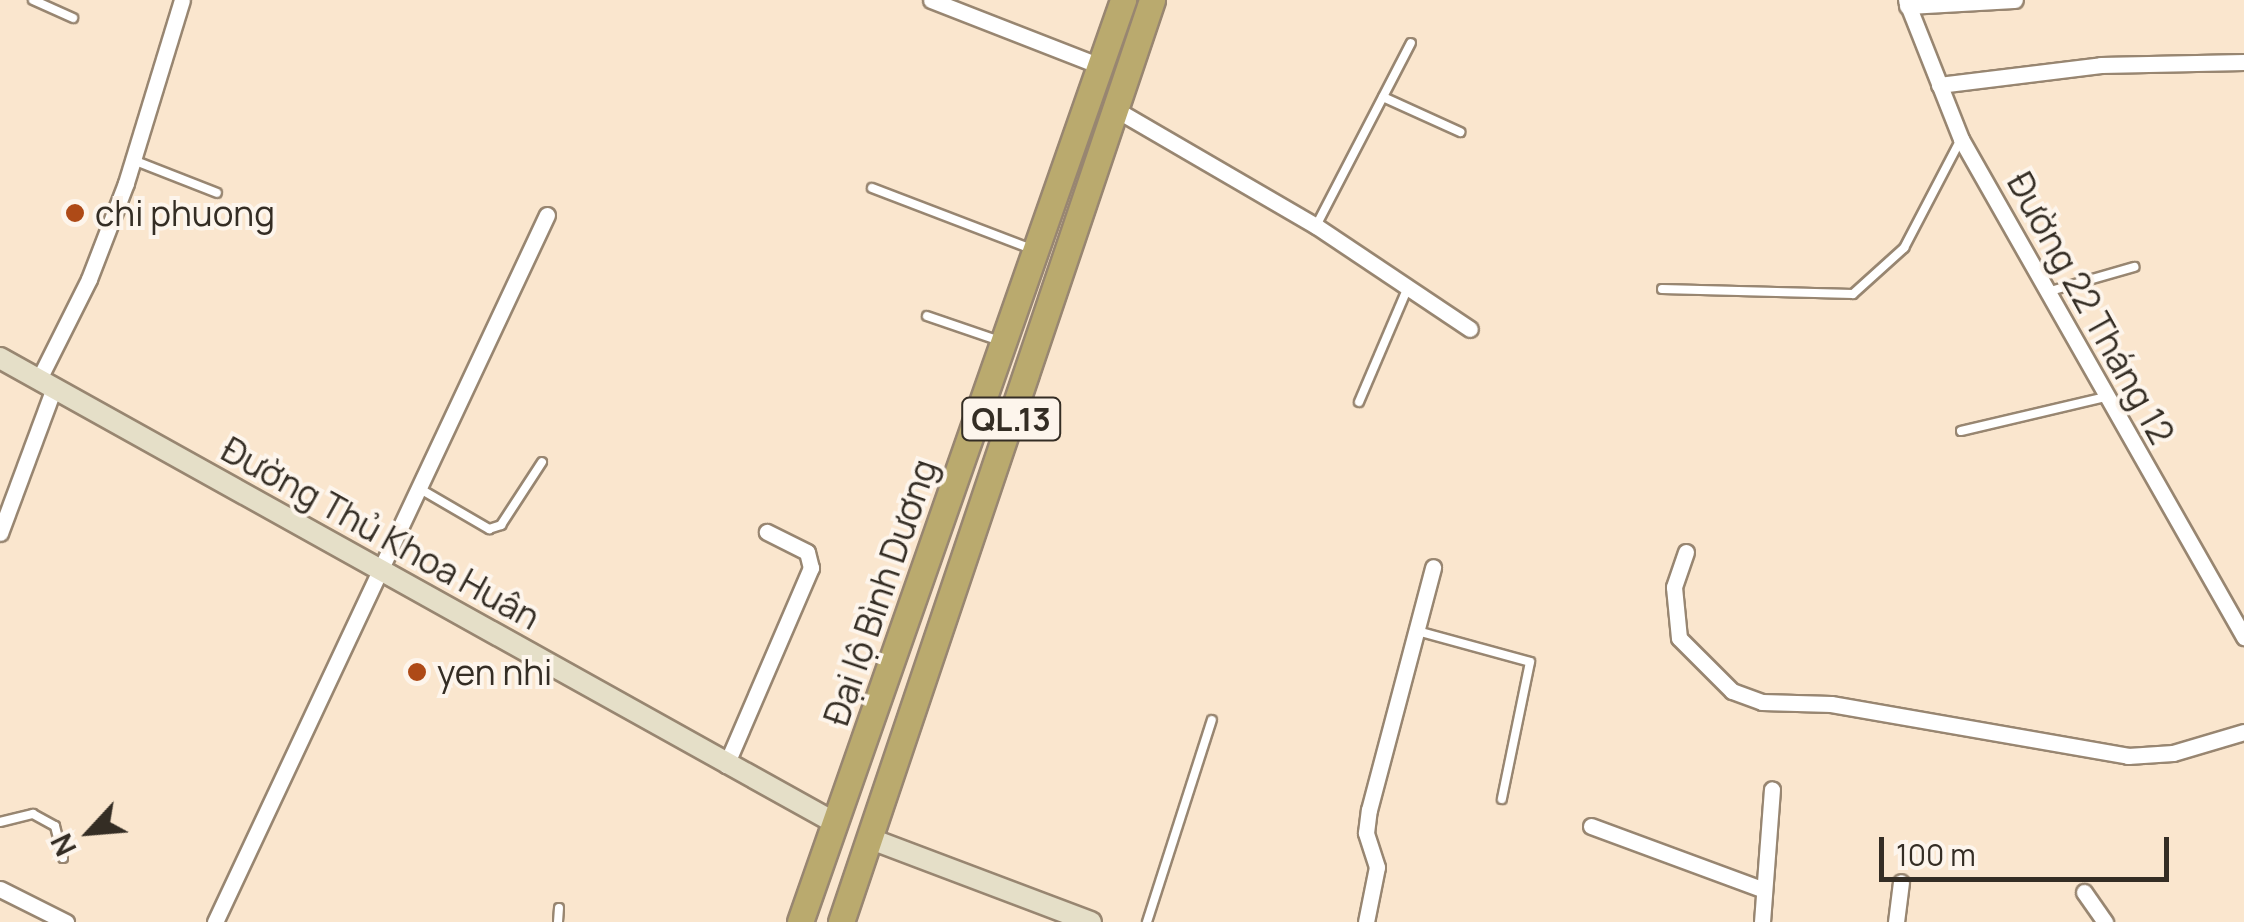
<!DOCTYPE html>
<html>
<head>
<meta charset="utf-8">
<style>
  body { margin:0 }
  #map { position:relative; width:2244px; height:922px; overflow:hidden; background:#fae6ce; font-family:Manrope,sans-serif }
  div>[style] { position:absolute }
  .roads { filter:drop-shadow(2px 0 #988671) drop-shadow(-2px 0 #988671) drop-shadow(0 2px #988671) drop-shadow(0 -2px #988671) }
  .service>* { height:8px; margin:-4px; padding:0 4px; transform-origin:4px; border-radius:4px; background:#fff }
  .minor>* { height:15px; margin:-7.5px; padding:0 7.5px; transform-origin:7.5px; border-radius:7.5px; background:#fff }
  .secondary>* { height:20px; margin:-10px; padding:0 10px; transform-origin:10px; border-radius:10px; background:#e5dfc8 }
  .trunk>* { height:25px; margin:-12.5px; padding:0 12.5px; transform-origin:12.5px; border-radius:12.5px; background:#baaa6e }
  .dots>* { width:28px; height:28px; translate:-50% -50%; box-sizing:border-box; border:5px solid #fdf5ec; border-radius:50% }
  span { translate:-50% -50%; white-space:nowrap; text-align:center; line-height:1.15; -webkit-text-stroke:8px #fdf5ec; paint-order:stroke }
  .shield-label span { padding:2px 8px; background:#fdf5ec; border:2px solid; border-radius:8px; -webkit-text-stroke-width:0 }
  .shield-label { font-size:32px; color:#342d24; font-weight:700 }
  .poi-label { font-size:35px; color:#342d24 }
  .left { translate:0 -50%; text-align:left }
  .street-label { font-size:35px; color:#342d24 }
  .north { position:absolute; left:40px; top:782px; width:100px; height:100px; -webkit-text-stroke:8px #fdf5ec; paint-order:stroke; rotate:244deg; font-size:28px; font-weight:700; line-height:40px; text-align:center; color:#342d24 }
  .north::after { content:''; display:block; margin:auto; width:35px; height:45px; background:#342d24; clip-path:polygon(50% 0,100% 100%,50% 72%,0 100%) }
  .scale { position:absolute; left:1879px; top:837px; width:290px; height:45px; box-sizing:border-box; border:5px solid #342d24; border-top:0; padding-left:12px; font-size:30px; line-height:35px; white-space:nowrap; color:#342d24; -webkit-text-stroke:8px #fdf5ec; paint-order:stroke }
</style>
</head>
<body>
<div id="map">
  <div class="roads">
    <div class="service">
      <i style="left:33px;top:0;width:44px;rotate:24.2deg"></i>
      <i style="left:1383px;top:97px;width:85px;rotate:24.4deg"></i>
      <i style="left:133px;top:160px;width:90px;rotate:21.4deg"></i>
      <i style="left:872px;top:188px;width:171px;rotate:20.9deg"></i>
      <i style="left:1316px;top:226px;width:206px;rotate:-62.6deg"></i>
      <i style="left:1662px;top:289px;width:191px;rotate:1.5deg"></i>
      <i style="left:1853px;top:294px;width:69px;rotate:-42deg"></i>
      <i style="left:1904px;top:248px;width:123px;rotate:-62.4deg"></i>
      <i style="left:2047px;top:292px;width:91px;rotate:-16deg"></i>
      <i style="left:927px;top:316px;width:77px;rotate:18.9deg"></i>
      <i style="left:1359px;top:402px;width:125px;rotate:-66.9deg"></i>
      <i style="left:1961px;top:431px;width:149px;rotate:-13.2deg"></i>
      <i style="left:422px;top:490px;width:78px;rotate:30.2deg"></i>
      <i style="left:489px;top:529px;width:13px;rotate:-18deg"></i>
      <i style="left:501px;top:525px;width:75px;rotate:-56.9deg"></i>
      <i style="left:1417px;top:631px;width:117px;rotate:15.3deg"></i>
      <i style="left:1530px;top:662px;width:140px;rotate:101.6deg"></i>
      <i style="left:0;top:822px;width:34px;rotate:-14deg"></i>
      <i style="left:33px;top:814px;width:25px;rotate:29deg"></i>
      <i style="left:55px;top:826px;width:33px;rotate:76deg"></i>
      <i style="left:558px;top:922px;width:14px;rotate:-86deg"></i>
      <i style="left:1147px;top:922px;width:212px;rotate:-72.2deg"></i>
    </div>
    <div class="minor">
      <i style="left:931px;top:0;width:181px;rotate:21.3deg"></i>
      <i style="left:1906px;top:0;width:149px;rotate:68.4deg"></i>
      <i style="left:1961px;top:139px;width:573px;rotate:60.39deg"></i>
      <i style="left:1907px;top:6px;width:108px;rotate:-3.2deg"></i>
      <i style="left:1939px;top:85px;width:163px;rotate:-7deg"></i>
      <i style="left:2101px;top:65px;width:143px;rotate:-1.2deg"></i>
      <i style="left:1115px;top:109px;width:233px;rotate:30.2deg"></i>
      <i style="left:1316px;top:226px;width:185px;rotate:33.8deg"></i>
      <i style="left:39px;top:379px;width:112px;rotate:-63.4deg"></i>
      <i style="left:89px;top:279px;width:103px;rotate:-68.9deg"></i>
      <i style="left:126px;top:183px;width:191px;rotate:-73deg"></i>
      <i style="left:0;top:533px;width:155px;rotate:-69.6deg"></i>
      <i style="left:1686px;top:552px;width:37px;rotate:109deg"></i>
      <i style="left:1674px;top:587px;width:51px;rotate:84.4deg"></i>
      <i style="left:1679px;top:638px;width:75px;rotate:45deg"></i>
      <i style="left:1732px;top:691px;width:32px;rotate:20deg"></i>
      <i style="left:1762px;top:702px;width:69px;rotate:1.7deg"></i>
      <i style="left:1831px;top:704px;width:302px;rotate:9.9deg"></i>
      <i style="left:2128px;top:756px;width:45px;rotate:-3.8deg"></i>
      <i style="left:2173px;top:753px;width:74px;rotate:-16.5deg"></i>
      <i style="left:726px;top:765px;width:215px;rotate:-66.7deg"></i>
      <i style="left:811px;top:568px;width:16px;rotate:-104deg"></i>
      <i style="left:807px;top:552px;width:45px;rotate:-153.4deg"></i>
      <i style="left:1591px;top:826px;width:184px;rotate:20.3deg"></i>
      <i style="left:0;top:889px;width:74px;rotate:26.6deg"></i>
      <i style="left:2084px;top:892px;width:37px;rotate:55deg"></i>
      <i style="left:215px;top:922px;width:781px;rotate:-64.85deg"></i>
      <i style="left:1366px;top:922px;width:56px;rotate:-78.7deg"></i>
      <i style="left:1377px;top:867px;width:36px;rotate:-108deg"></i>
      <i style="left:1366px;top:833px;width:23px;rotate:-83deg"></i>
      <i style="left:1369px;top:810px;width:251px;rotate:-75.2deg"></i>
      <i style="left:1762px;top:922px;width:133px;rotate:-85.7deg"></i>
      <i style="left:1896px;top:922px;width:40px;rotate:-82.9deg"></i>
    </div>
    <div class="secondary">
      <i style="left:0;top:358px;width:956px;rotate:29.11deg"></i>
      <i style="left:871px;top:839px;width:235px;rotate:20.7deg"></i>
    </div>
    <div class="trunk">
      <i style="left:800px;top:922px;width:977px;rotate:-70.69deg"></i>
      <i style="left:841px;top:922px;width:973px;rotate:-71.36deg"></i>
    </div>
  </div>
  <div class="dots">
    <i style="left:75px;top:213px;background:#ae4a17"></i>
    <i style="left:417px;top:672px;background:#ae4a17"></i>
  </div>
  <div class="shield-label">
    <span style="left:1011px;top:419px">QL.13</span>
  </div>
  <div class="poi-label">
    <span class="left" style="left:95px;top:213px">chi phuong</span>
    <span class="left" style="left:437px;top:672px">yen nhi</span>
  </div>
  <div class="street-label">
    <span style="left:2091px;top:308px;rotate:61deg">Đường 22 Tháng 12</span>
    <span style="left:381px;top:533px;rotate:29deg">Đường Thủ Khoa Huân</span>
    <span style="left:880px;top:592px;rotate:-71deg">Đại lộ Bình Dương</span>
  </div>
  <div class="north">N</div>
  <div class="scale">100 m</div>
</div>
</body>
</html>
